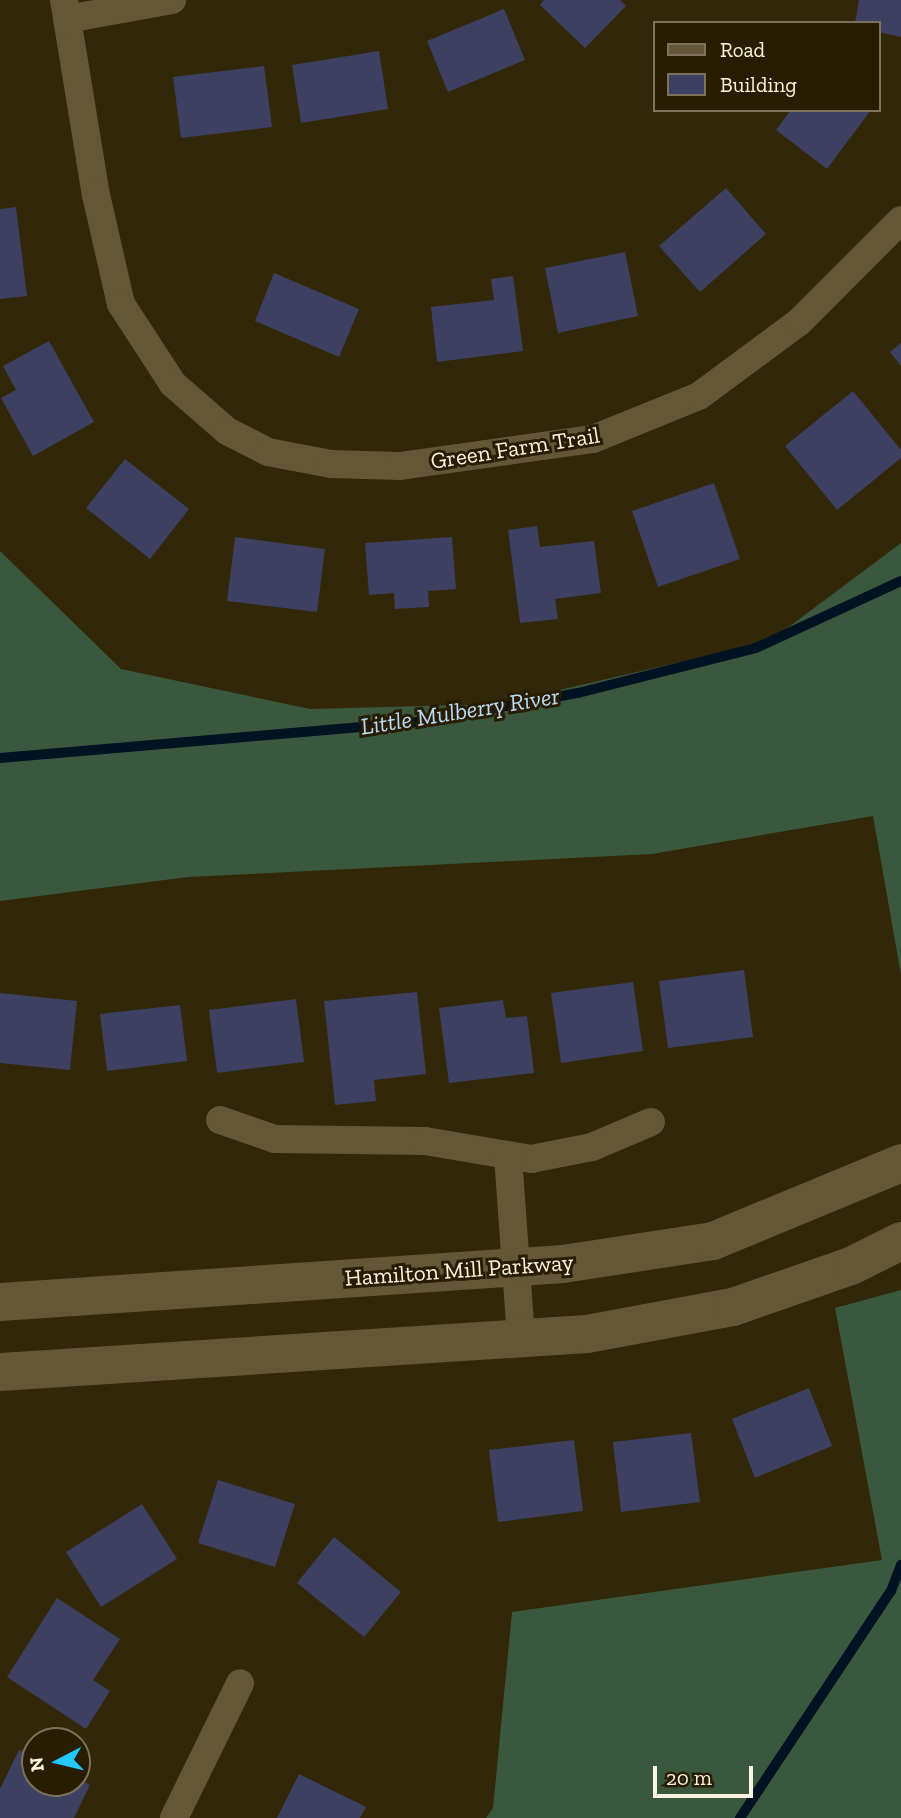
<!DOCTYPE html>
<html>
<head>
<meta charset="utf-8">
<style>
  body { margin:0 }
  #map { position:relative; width:901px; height:1818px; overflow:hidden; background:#322708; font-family:"Zilla Slab",serif }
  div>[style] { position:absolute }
  .forest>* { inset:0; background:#3a583e }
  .stream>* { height:10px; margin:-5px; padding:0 5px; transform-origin:5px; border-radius:5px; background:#001323 }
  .building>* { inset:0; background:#3e4061 }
  .street>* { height:28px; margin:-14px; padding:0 14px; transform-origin:14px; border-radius:14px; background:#635738 }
  .secondary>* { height:38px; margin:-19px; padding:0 19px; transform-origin:19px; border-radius:19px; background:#635738 }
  span { translate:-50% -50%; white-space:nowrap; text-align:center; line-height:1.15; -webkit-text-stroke:6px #281d00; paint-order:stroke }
  .street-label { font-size:23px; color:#faf3e1 }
  .water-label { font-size:24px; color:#badbf7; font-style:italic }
  .legend { position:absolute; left:653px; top:21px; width:228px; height:91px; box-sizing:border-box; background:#281d00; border:2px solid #7c735a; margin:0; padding:9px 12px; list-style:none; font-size:21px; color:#faf3e1 }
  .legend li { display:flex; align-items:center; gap:14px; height:35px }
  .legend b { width:35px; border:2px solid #7c735a }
  .north { position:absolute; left:21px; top:1727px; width:70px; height:70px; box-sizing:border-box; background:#281d00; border:2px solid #7c735a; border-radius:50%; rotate:263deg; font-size:19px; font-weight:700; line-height:28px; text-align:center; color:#faf3e1 }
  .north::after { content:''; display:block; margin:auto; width:24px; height:32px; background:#23c9fe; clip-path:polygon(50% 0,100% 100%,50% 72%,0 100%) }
  .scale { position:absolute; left:653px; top:1766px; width:100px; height:32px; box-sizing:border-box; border:4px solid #faf3e1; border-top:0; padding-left:9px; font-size:21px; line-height:24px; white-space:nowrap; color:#faf3e1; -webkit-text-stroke:5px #281d00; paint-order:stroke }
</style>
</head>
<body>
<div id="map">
  <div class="forest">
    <i style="clip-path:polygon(901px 543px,901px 975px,873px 816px,652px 854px,188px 877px,0 901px,0 551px,121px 669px,310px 709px,499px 704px,770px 641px)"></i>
    <i style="clip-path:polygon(901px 1290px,901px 1818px,486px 1818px,493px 1808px,512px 1612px,882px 1560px,835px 1308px)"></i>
  </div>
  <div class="stream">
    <i style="left:0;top:758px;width:412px;rotate:-4.9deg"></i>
    <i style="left:411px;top:723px;width:170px;rotate:-10.2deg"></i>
    <i style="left:578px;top:693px;width:184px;rotate:-14.2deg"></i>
    <i style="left:756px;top:648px;width:160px;rotate:-24.8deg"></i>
    <i style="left:740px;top:1818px;width:273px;rotate:-56.4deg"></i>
    <i style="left:891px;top:1591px;width:28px;rotate:-69deg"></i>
  </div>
  <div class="building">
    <i style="clip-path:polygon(544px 0,620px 0,626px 6px,585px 48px,540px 5px)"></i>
    <i style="clip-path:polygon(859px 0,901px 0,901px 37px,878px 32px,878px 23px,855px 23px)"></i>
    <i style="clip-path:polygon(504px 9px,525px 60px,448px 92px,427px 41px)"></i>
    <i style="clip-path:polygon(379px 51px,388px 109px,301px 123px,292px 65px)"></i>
    <i style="clip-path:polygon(264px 66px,272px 127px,181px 138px,173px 77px)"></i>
    <i style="clip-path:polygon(791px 110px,871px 110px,827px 169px,776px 130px)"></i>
    <i style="clip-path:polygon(726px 188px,766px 234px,700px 292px,659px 246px)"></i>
    <i style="clip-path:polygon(16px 207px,27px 296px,0 299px,0 209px)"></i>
    <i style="clip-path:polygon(625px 252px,638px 316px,558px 333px,545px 268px)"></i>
    <i style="clip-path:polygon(274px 273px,359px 309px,339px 357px,255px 321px)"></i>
    <i style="clip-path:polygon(513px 276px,523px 351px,437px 362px,431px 307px,494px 300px,491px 279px)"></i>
    <i style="clip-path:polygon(49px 341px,94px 422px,33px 456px,1px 398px,16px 390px,3px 366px)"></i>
    <i style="clip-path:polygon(901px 343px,901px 366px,890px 352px)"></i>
    <i style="clip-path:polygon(853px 391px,901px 450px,901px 458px,837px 510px,785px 446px)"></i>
    <i style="clip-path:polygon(125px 459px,189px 509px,150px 559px,86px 508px)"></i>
    <i style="clip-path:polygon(714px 483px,740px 559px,658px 587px,632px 511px)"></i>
    <i style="clip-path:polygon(537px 526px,540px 547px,594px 541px,601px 593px,555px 599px,558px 619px,520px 623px,508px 530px)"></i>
    <i style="clip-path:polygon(235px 537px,325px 549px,317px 612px,227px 601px)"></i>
    <i style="clip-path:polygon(452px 537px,456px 589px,428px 591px,429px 607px,395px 609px,394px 593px,369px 595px,365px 543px)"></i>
    <i style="clip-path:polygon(744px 970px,753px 1037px,668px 1048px,659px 981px)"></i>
    <i style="clip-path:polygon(633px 982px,643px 1051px,561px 1063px,551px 993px)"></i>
    <i style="clip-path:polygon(417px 992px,426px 1074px,374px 1080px,376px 1101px,335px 1105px,324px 1001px)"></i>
    <i style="clip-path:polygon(0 993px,77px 1001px,70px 1070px,0 1063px)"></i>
    <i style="clip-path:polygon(296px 999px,304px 1062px,217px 1073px,209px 1010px)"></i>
    <i style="clip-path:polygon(503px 1000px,506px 1018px,527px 1016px,534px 1073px,449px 1083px,439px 1008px)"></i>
    <i style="clip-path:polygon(180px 1005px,187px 1061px,107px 1071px,100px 1014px)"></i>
    <i style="clip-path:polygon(809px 1388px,832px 1446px,755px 1478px,732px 1419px)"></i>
    <i style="clip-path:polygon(691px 1433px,700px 1502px,621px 1512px,613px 1442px)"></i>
    <i style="clip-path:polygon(574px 1440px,583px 1511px,498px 1522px,489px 1450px)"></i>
    <i style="clip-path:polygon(218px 1480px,295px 1504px,275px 1567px,198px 1543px)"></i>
    <i style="clip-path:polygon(142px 1504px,177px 1559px,101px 1607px,66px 1552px)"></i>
    <i style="clip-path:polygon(334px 1537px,401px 1592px,364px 1637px,297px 1583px)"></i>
    <i style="clip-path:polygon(57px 1598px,120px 1639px,93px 1680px,110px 1691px,86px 1729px,7px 1677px)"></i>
    <i style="clip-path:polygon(19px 1750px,35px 1757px,35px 1783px,77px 1783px,77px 1778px,90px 1785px,74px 1818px,0 1818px,0 1789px)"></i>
    <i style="clip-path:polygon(299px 1774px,366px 1807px,360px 1818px,277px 1818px)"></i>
  </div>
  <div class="street">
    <i style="left:64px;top:0;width:198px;rotate:80.7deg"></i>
    <i style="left:96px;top:195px;width:112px;rotate:77.1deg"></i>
    <i style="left:121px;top:304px;width:95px;rotate:57deg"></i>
    <i style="left:173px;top:384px;width:72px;rotate:41deg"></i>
    <i style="left:227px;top:431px;width:46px;rotate:27.1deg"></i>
    <i style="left:268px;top:452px;width:64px;rotate:10.8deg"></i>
    <i style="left:331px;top:464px;width:69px;rotate:1.7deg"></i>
    <i style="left:400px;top:466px;width:195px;rotate:-8deg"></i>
    <i style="left:593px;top:439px;width:114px;rotate:-22.1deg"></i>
    <i style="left:699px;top:396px;width:124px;rotate:-36.5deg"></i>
    <i style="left:799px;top:322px;width:144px;rotate:-45deg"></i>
    <i style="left:67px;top:19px;width:107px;rotate:-10.3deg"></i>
    <i style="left:220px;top:1120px;width:58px;rotate:19.1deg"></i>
    <i style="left:275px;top:1139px;width:150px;rotate:0.8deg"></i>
    <i style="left:425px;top:1141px;width:108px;rotate:9.6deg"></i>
    <i style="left:531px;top:1159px;width:62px;rotate:-11.1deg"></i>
    <i style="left:592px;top:1147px;width:64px;rotate:-23deg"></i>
    <i style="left:508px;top:1156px;width:181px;rotate:85.9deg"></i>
    <i style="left:174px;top:1818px;width:150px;rotate:-63.9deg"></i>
  </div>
  <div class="secondary">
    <i style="left:0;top:1302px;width:564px;rotate:-3.86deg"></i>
    <i style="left:563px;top:1264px;width:152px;rotate:-8.7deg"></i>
    <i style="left:713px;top:1241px;width:204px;rotate:-22.5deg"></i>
    <i style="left:0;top:1372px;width:588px;rotate:-3.7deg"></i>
    <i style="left:587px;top:1334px;width:148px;rotate:-10.5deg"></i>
    <i style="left:733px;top:1307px;width:125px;rotate:-19.2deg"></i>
    <i style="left:851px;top:1266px;width:56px;rotate:-26.6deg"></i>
  </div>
  <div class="street-label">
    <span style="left:515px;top:448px;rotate:-9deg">Green Farm Trail</span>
    <span style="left:459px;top:1270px;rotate:-4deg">Hamilton Mill Parkway</span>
  </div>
  <div class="water-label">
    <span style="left:460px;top:711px;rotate:-9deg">Little Mulberry River</span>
  </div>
  <ul class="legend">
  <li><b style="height:9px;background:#635738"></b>Road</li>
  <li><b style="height:19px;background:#3e4061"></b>Building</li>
  </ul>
  <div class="north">N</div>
  <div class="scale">20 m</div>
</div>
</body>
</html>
